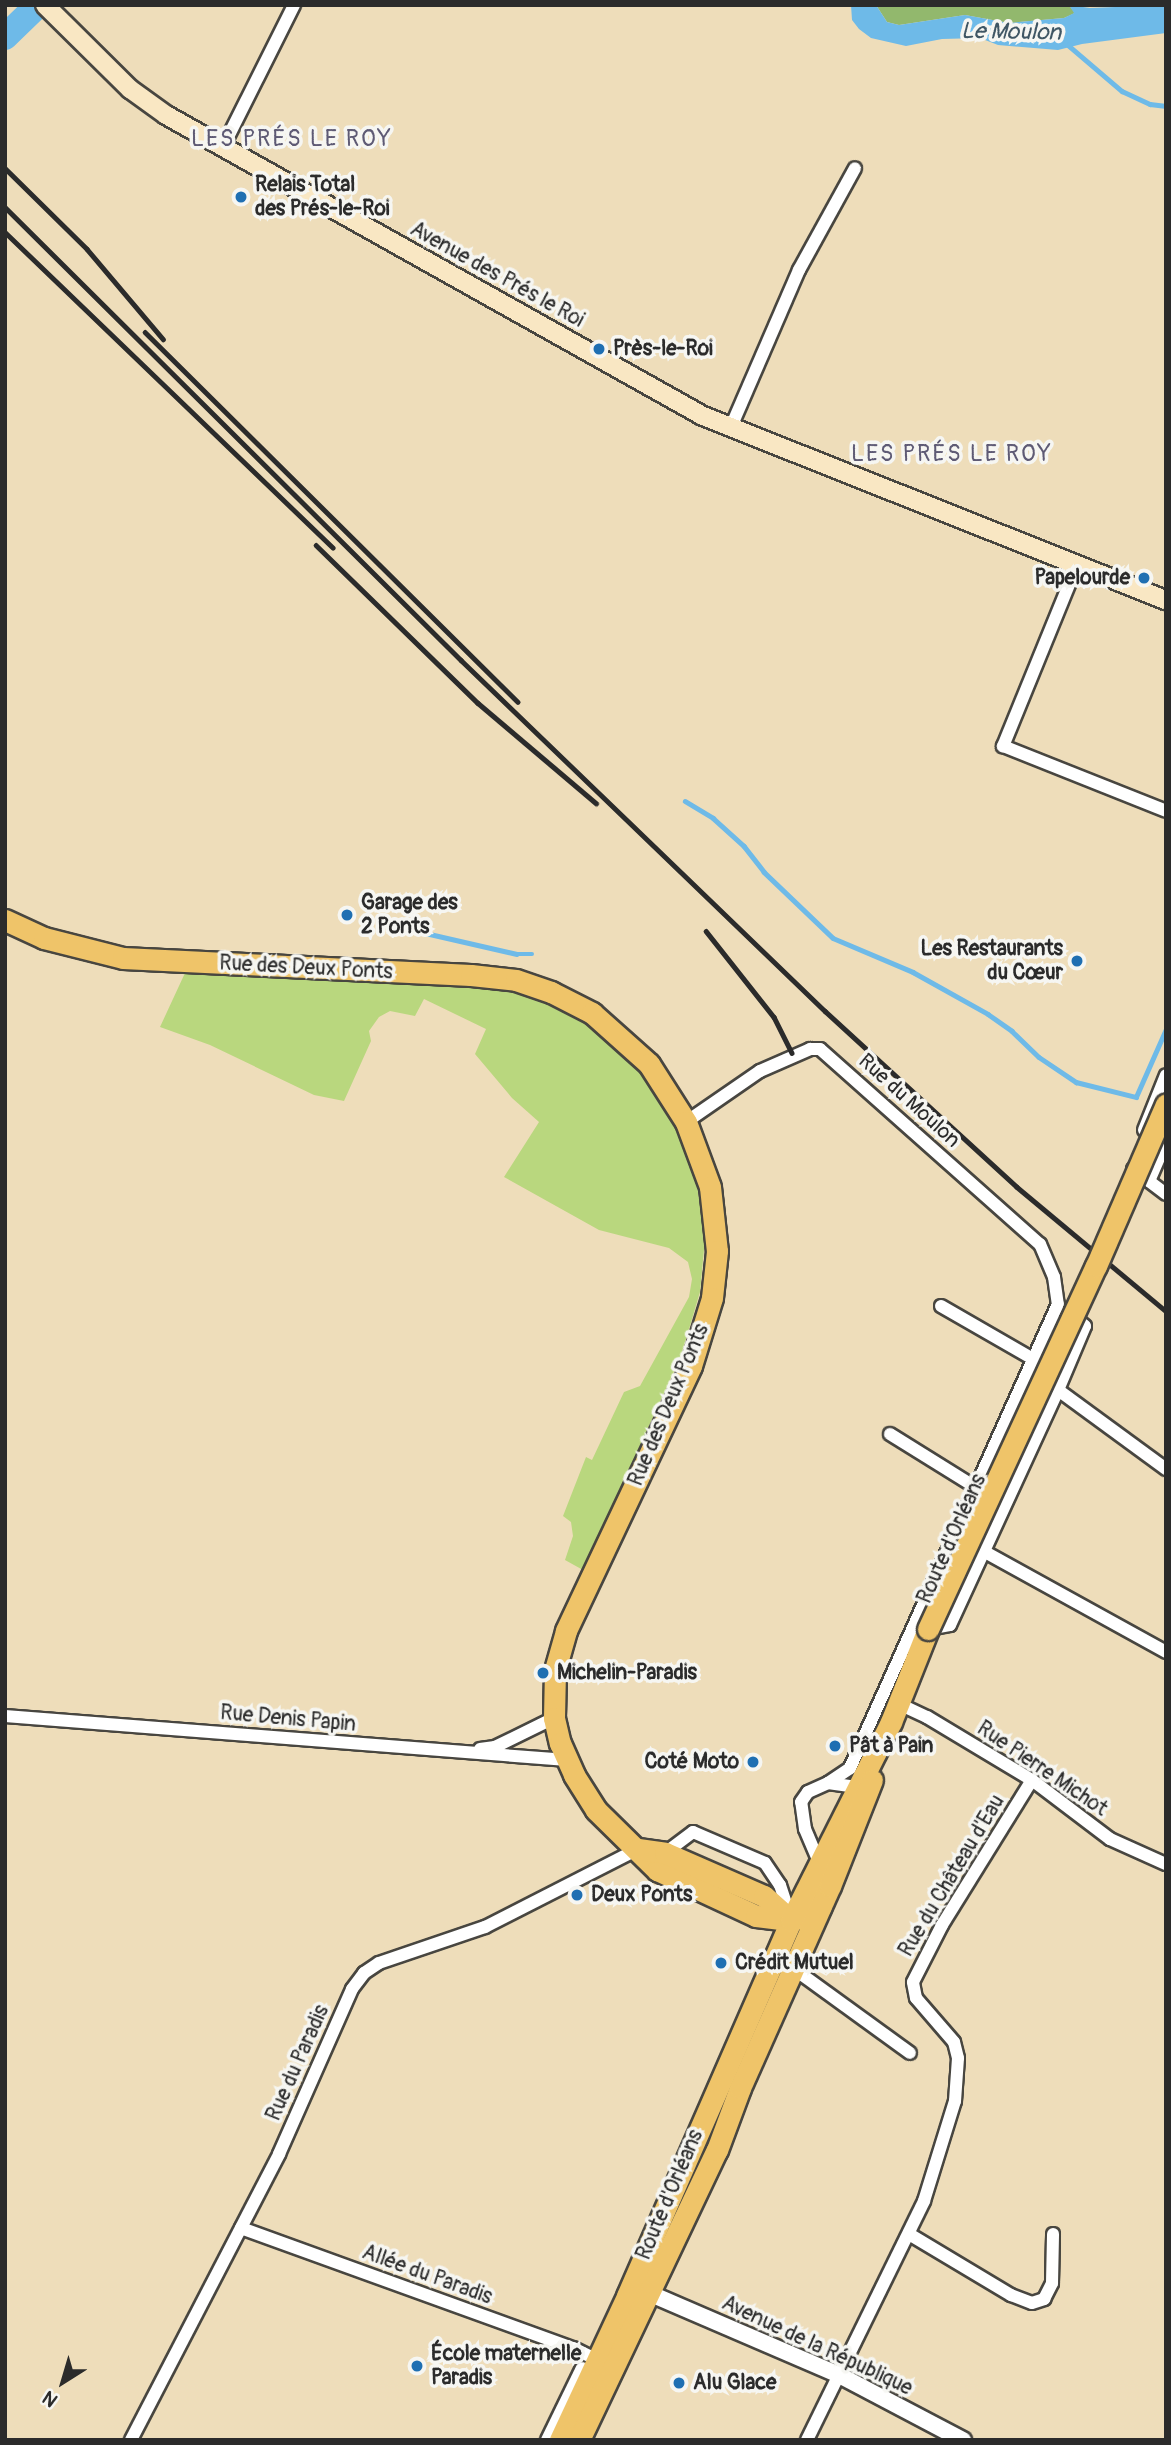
<!DOCTYPE html>
<html>
<head>
<meta charset="utf-8">
<style>
  body { margin:0 }
  #map { position:relative; width:1171px; height:2445px; overflow:hidden; background:#eeddba; font-family:Pangolin,sans-serif }
  div>[style] { position:absolute }
  .green>* { inset:0; background:#b9d77e }
  .forest>* { inset:0; background:#92b86d }
  .water>* { inset:0; background:#6ebae8 }
  .stream>* { height:4.5px; margin:-2.25px; padding:0 2.25px; transform-origin:2.25px; border-radius:2.25px; background:#6ebae8 }
  .river>* { height:26px; margin:-13px; padding:0 13px; transform-origin:13px; border-radius:13px; background:#6ebae8 }
  .roads { filter:drop-shadow(2px 0 #484640) drop-shadow(-2px 0 #484640) drop-shadow(0 2px #484640) drop-shadow(0 -2px #484640) }
  .minor>* { height:12px; margin:-6px; padding:0 6px; transform-origin:6px; border-radius:6px; background:#fff }
  .tertiary>* { height:16px; margin:-8px; padding:0 8px; transform-origin:8px; border-radius:8px; background:#fff }
  .secondary>* { height:18px; margin:-9px; padding:0 9px; transform-origin:9px; border-radius:9px; background:#f9e7c3 }
  .primary>* { height:21px; margin:-10.5px; padding:0 10.5px; transform-origin:10.5px; border-radius:10.5px; background:#efc469 }
  .rail>* { height:4.5px; margin:-2.25px; padding:0 2.25px; transform-origin:2.25px; border-radius:2.25px; background:#2b2b2b }
  .bridges { filter:drop-shadow(2px 0 #484640) drop-shadow(-2px 0 #484640) drop-shadow(0 2px #484640) drop-shadow(0 -2px #484640) }
  .primary-bridge>* { height:21px; margin:-10.5px; padding:0 10.5px; transform-origin:10.5px; border-radius:10.5px; background:#efc469 }
  .dots>* { width:19px; height:19px; translate:-50% -50%; box-sizing:border-box; border:4px solid #f6f6f2; border-radius:50% }
  span { translate:-50% -50%; white-space:nowrap; text-align:center; line-height:1.15; -webkit-text-stroke:7px #f6f6f2; paint-order:stroke }
  .poi-label { font-size:21px; color:#2b2b2b; font-weight:700 }
  .left { translate:0 -50%; text-align:left }
  .right { translate:-100% -50%; text-align:right }
  .street-label { font-size:21px; color:#2b2b2b }
  .water-label { font-size:23px; color:#3f5664; font-style:italic }
  .neighbourhood-label { font-size:23px; color:#5e5a74; letter-spacing:2px }
  .frame { position:absolute; inset:0; border:7px solid #2b2b2b; pointer-events:none }
  .north { position:absolute; left:28px; top:2347px; width:70px; height:70px; -webkit-text-stroke:5px #f6f6f2; paint-order:stroke; rotate:217deg; font-size:19px; font-weight:700; line-height:28px; text-align:center; color:#2b2b2b }
  .north::after { content:''; display:block; margin:auto; width:24px; height:32px; background:#2b2b2b; clip-path:polygon(50% 0,100% 100%,50% 72%,0 100%) }
</style>
</head>
<body>
<div id="map">
  <div class="green">
    <i style="clip-path:polygon(185px 973px,470px 985px,525px 993px,546px 1000px,589px 1024px,633px 1062px,653px 1086px,674px 1118px,695px 1171px,705px 1239px,700px 1292px,681px 1356px,583px 1570px,565px 1560px,573px 1536px,571px 1522px,563px 1516px,586px 1457px,592px 1460px,624px 1392px,640px 1386px,689px 1297px,692px 1279px,688px 1262px,669px 1248px,599px 1230px,504px 1177px,539px 1122px,512px 1098px,475px 1054px,486px 1029px,424px 999px,415px 1016px,390px 1011px,379px 1017px,369px 1031px,371px 1041px,344px 1101px,314px 1095px,210px 1045px,160px 1027px)"></i>
  </div>
  <div class="forest">
    <i style="clip-path:polygon(876px 5px,1069px 5px,1075px 13px,1064px 18px,1009px 23px,965px 15px,899px 25px,887px 22px)"></i>
  </div>
  <div class="water">
    <i style="clip-path:polygon(851px 5px,876px 5px,887px 22px,899px 25px,965px 15px,1009px 23px,1064px 18px,1074px 13px,1069px 5px,1090px 8px,1166px 5px,1166px 33px,1082px 44px,1058px 50px,998px 45px,980px 38px,942px 39px,906px 46px,871px 38px,859px 29px,852px 20px)"></i>
  </div>
  <div class="stream">
    <i style="left:1068px;top:45px;width:71px;rotate:40.4deg"></i>
    <i style="left:1122px;top:91px;width:31px;rotate:25deg"></i>
    <i style="left:1150px;top:104px;width:16px;rotate:7deg"></i>
    <i style="left:685px;top:801px;width:33px;rotate:31deg"></i>
    <i style="left:713px;top:818px;width:42px;rotate:42.1deg"></i>
    <i style="left:744px;top:846px;width:33px;rotate:52deg"></i>
    <i style="left:764px;top:872px;width:95px;rotate:43.7deg"></i>
    <i style="left:833px;top:938px;width:87px;rotate:23deg"></i>
    <i style="left:913px;top:972px;width:86px;rotate:29.2deg"></i>
    <i style="left:988px;top:1014px;width:29px;rotate:35deg"></i>
    <i style="left:1012px;top:1031px;width:37px;rotate:44deg"></i>
    <i style="left:1039px;top:1057px;width:45px;rotate:34deg"></i>
    <i style="left:1076px;top:1082px;width:62px;rotate:14deg"></i>
    <i style="left:1136px;top:1097px;width:74px;rotate:-66.2deg"></i>
    <i style="left:403px;top:923px;width:20px;rotate:27deg"></i>
    <i style="left:421px;top:932px;width:98px;rotate:12.9deg"></i>
    <i style="left:517px;top:954px;width:15px"></i>
  </div>
  <div class="river">
    <i style="left:5px;top:37px;width:46px;rotate:-44.1deg"></i>
  </div>
  <div class="roads">
    <div class="minor">
      <i style="left:222px;top:149px;width:161px;rotate:-63.4deg"></i>
      <i style="left:731px;top:427px;width:171px;rotate:-66.6deg"></i>
      <i style="left:799px;top:270px;width:116px;rotate:-61.2deg"></i>
      <i style="left:1077px;top:565px;width:196px;rotate:112.2deg"></i>
      <i style="left:1003px;top:746px;width:175px;rotate:21.7deg"></i>
      <i style="left:686px;top:1122px;width:90px;rotate:-34.6deg"></i>
      <i style="left:760px;top:1071px;width:55px;rotate:-23.7deg"></i>
      <i style="left:810px;top:1049px;width:10px"></i>
      <i style="left:820px;top:1049px;width:294px;rotate:41.6deg"></i>
      <i style="left:1040px;top:1244px;width:36px;rotate:67deg"></i>
      <i style="left:1054px;top:1277px;width:27px;rotate:82deg"></i>
      <i style="left:1144px;top:1130px;width:59px;rotate:-68.2deg"></i>
      <i style="left:1133px;top:1169px;width:41px;rotate:37.1deg"></i>
      <i style="left:1149px;top:1181px;width:43px;rotate:-66.4deg"></i>
      <i style="left:941px;top:1306px;width:106px;rotate:29.9deg"></i>
      <i style="left:1058px;top:1390px;width:134px;rotate:36.2deg"></i>
      <i style="left:890px;top:1434px;width:100px;rotate:31.9deg"></i>
      <i style="left:985px;top:1552px;width:207px;rotate:28.9deg"></i>
      <i style="left:928px;top:1629px;width:22px;rotate:-10deg"></i>
      <i style="left:950px;top:1625px;width:259px;rotate:-65.3deg"></i>
      <i style="left:1058px;top:1390px;width:69px;rotate:-67.1deg"></i>
      <i style="left:1085px;top:1326px;width:21px;rotate:-141deg"></i>
      <i style="left:899px;top:1704px;width:31px;rotate:25deg"></i>
      <i style="left:927px;top:1717px;width:122px;rotate:31deg"></i>
      <i style="left:1032px;top:1780px;width:98px;rotate:37.1deg"></i>
      <i style="left:1110px;top:1839px;width:61px;rotate:24.1deg"></i>
      <i style="left:5px;top:1716px;width:564px;rotate:4.48deg"></i>
      <i style="left:480px;top:1749px;width:15px;rotate:-8deg"></i>
      <i style="left:495px;top:1747px;width:66px;rotate:-26.2deg"></i>
      <i style="left:828px;top:1783px;width:27px;rotate:-34deg"></i>
      <i style="left:850px;top:1768px;width:508px;rotate:-65.85deg"></i>
      <i style="left:665px;top:1853px;width:35px;rotate:-37deg"></i>
      <i style="left:693px;top:1832px;width:78px;rotate:23.3deg"></i>
      <i style="left:765px;top:1863px;width:27px;rotate:56deg"></i>
      <i style="left:780px;top:1885px;width:33px;rotate:72deg"></i>
      <i style="left:819px;top:1862px;width:36px;rotate:-113deg"></i>
      <i style="left:805px;top:1829px;width:27px;rotate:-98deg"></i>
      <i style="left:801px;top:1802px;width:12px;rotate:-55deg"></i>
      <i style="left:808px;top:1792px;width:22px;rotate:-24deg"></i>
      <i style="left:828px;top:1783px;width:27px;rotate:8deg"></i>
      <i style="left:794px;top:1969px;width:143px;rotate:35.9deg"></i>
      <i style="left:241px;top:2228px;width:353px;rotate:19.9deg"></i>
      <i style="left:573px;top:2348px;width:28px;rotate:26deg"></i>
      <i style="left:909px;top:2234px;width:119px;rotate:30.9deg"></i>
      <i style="left:1011px;top:2295px;width:22px;rotate:21deg"></i>
      <i style="left:1032px;top:2303px;width:13px;rotate:-18deg"></i>
      <i style="left:1044px;top:2299px;width:18px;rotate:-63deg"></i>
      <i style="left:1052px;top:2283px;width:49px;rotate:-88.8deg"></i>
      <i style="left:131px;top:2440px;width:322px;rotate:-62.6deg"></i>
      <i style="left:279px;top:2154px;width:180px;rotate:-66.1deg"></i>
      <i style="left:352px;top:1989px;width:20px;rotate:-53deg"></i>
      <i style="left:364px;top:1973px;width:18px;rotate:-34deg"></i>
      <i style="left:379px;top:1963px;width:112px;rotate:-18.8deg"></i>
      <i style="left:485px;top:1927px;width:172px;rotate:-27deg"></i>
      <i style="left:547px;top:2440px;width:80px;rotate:-64.1deg"></i>
      <i style="left:807px;top:2440px;width:266px;rotate:-63.9deg"></i>
      <i style="left:924px;top:2201px;width:105px;rotate:-72.8deg"></i>
      <i style="left:955px;top:2101px;width:43px;rotate:-86deg"></i>
      <i style="left:958px;top:2058px;width:16px;rotate:-104deg"></i>
      <i style="left:954px;top:2042px;width:58px;rotate:-130.8deg"></i>
      <i style="left:916px;top:1998px;width:16px;rotate:-101deg"></i>
      <i style="left:913px;top:1982px;width:64px;rotate:-63deg"></i>
      <i style="left:942px;top:1925px;width:171px;rotate:-58.2deg"></i>
    </div>
    <div class="tertiary">
      <i style="left:651px;top:2294px;width:205px;rotate:23.3deg"></i>
      <i style="left:839px;top:2375px;width:140px;rotate:27.7deg"></i>
    </div>
    <div class="secondary">
      <i style="left:45px;top:5px;width:120px;rotate:44.7deg"></i>
      <i style="left:130px;top:89px;width:44px;rotate:35.8deg"></i>
      <i style="left:166px;top:115px;width:616px;rotate:29.27deg"></i>
      <i style="left:703px;top:416px;width:498px;rotate:21.7deg"></i>
    </div>
    <div class="primary">
      <i style="left:5px;top:920px;width:43px;rotate:24.8deg"></i>
      <i style="left:44px;top:938px;width:81px;rotate:14.2deg"></i>
      <i style="left:123px;top:958px;width:348px;rotate:2.8deg"></i>
      <i style="left:471px;top:975px;width:45px;rotate:6.3deg"></i>
      <i style="left:516px;top:980px;width:37px;rotate:19deg"></i>
      <i style="left:551px;top:992px;width:46px;rotate:27.1deg"></i>
      <i style="left:592px;top:1013px;width:76px;rotate:41.8deg"></i>
      <i style="left:649px;top:1064px;width:69px;rotate:57.5deg"></i>
      <i style="left:686px;top:1122px;width:69px;rotate:69.7deg"></i>
      <i style="left:710px;top:1187px;width:64px;rotate:83.8deg"></i>
      <i style="left:717px;top:1251px;width:47px;rotate:96.1deg"></i>
      <i style="left:712px;top:1298px;width:71px;rotate:107.2deg"></i>
      <i style="left:691px;top:1366px;width:293px;rotate:115.3deg"></i>
      <i style="left:566px;top:1631px;width:41px;rotate:105.8deg"></i>
      <i style="left:555px;top:1670px;width:48px;rotate:91.2deg"></i>
      <i style="left:554px;top:1718px;width:26px;rotate:77deg"></i>
      <i style="left:560px;top:1743px;width:35px;rotate:66deg"></i>
      <i style="left:574px;top:1775px;width:41px;rotate:57.8deg"></i>
      <i style="left:596px;top:1810px;width:86px;rotate:44.5deg"></i>
      <i style="left:657px;top:1870px;width:109px;rotate:24.9deg"></i>
      <i style="left:756px;top:1916px;width:35px;rotate:7deg"></i>
      <i style="left:791px;top:1920px;width:13px;rotate:-13deg"></i>
      <i style="left:804px;top:1917px;width:20px;rotate:-33deg"></i>
      <i style="left:638px;top:1849px;width:27px;rotate:8deg"></i>
      <i style="left:665px;top:1853px;width:108px;rotate:23.5deg"></i>
      <i style="left:764px;top:1896px;width:36px;rotate:42deg"></i>
      <i style="left:560px;top:2440px;width:159px;rotate:-65deg"></i>
      <i style="left:627px;top:2296px;width:410px;rotate:-66.4deg"></i>
      <i style="left:791px;top:1920px;width:222px;rotate:-63.2deg"></i>
      <i style="left:891px;top:1722px;width:100px;rotate:-68.3deg"></i>
      <i style="left:579px;top:2440px;width:321px;rotate:-64.6deg"></i>
      <i style="left:717px;top:2150px;width:66px;rotate:-69.6deg"></i>
      <i style="left:740px;top:2088px;width:221px;rotate:-66deg"></i>
      <i style="left:830px;top:1886px;width:114px;rotate:-68.4deg"></i>
    </div>
  </div>
  <div class="rail">
    <i style="left:5px;top:168px;width:115px;rotate:44.6deg"></i>
    <i style="left:87px;top:249px;width:118px;rotate:49.8deg"></i>
    <i style="left:5px;top:207px;width:643px;rotate:44.81deg"></i>
    <i style="left:461px;top:660px;width:506px;rotate:43.96deg"></i>
    <i style="left:825px;top:1011px;width:260px;rotate:42.5deg"></i>
    <i style="left:1017px;top:1187px;width:194px;rotate:39.8deg"></i>
    <i style="left:5px;top:232px;width:455px;rotate:43.9deg"></i>
    <i style="left:145px;top:332px;width:525px;rotate:44.77deg"></i>
    <i style="left:316px;top:545px;width:226px;rotate:44.3deg"></i>
    <i style="left:478px;top:703px;width:155px;rotate:40.3deg"></i>
    <i style="left:706px;top:931px;width:110px;rotate:51.7deg"></i>
    <i style="left:774px;top:1017px;width:40px;rotate:63.4deg"></i>
  </div>
  <div class="bridges">
    <div class="primary-bridge">
      <i style="left:928px;top:1629px;width:400px;rotate:-65.2deg"></i>
      <i style="left:1096px;top:1266px;width:176px;rotate:-66.6deg"></i>
    </div>
  </div>
  <div class="dots">
    <i style="left:241px;top:197px;background:#1f6fb2"></i>
    <i style="left:599px;top:349px;background:#1f6fb2"></i>
    <i style="left:1144px;top:578px;background:#1f6fb2"></i>
    <i style="left:347px;top:915px;background:#1f6fb2"></i>
    <i style="left:1077px;top:961px;background:#1f6fb2"></i>
    <i style="left:543px;top:1673px;background:#1f6fb2"></i>
    <i style="left:835px;top:1746px;background:#1f6fb2"></i>
    <i style="left:753px;top:1762px;background:#1f6fb2"></i>
    <i style="left:577px;top:1895px;background:#1f6fb2"></i>
    <i style="left:721px;top:1963px;background:#1f6fb2"></i>
    <i style="left:417px;top:2366px;background:#1f6fb2"></i>
    <i style="left:679px;top:2383px;background:#1f6fb2"></i>
  </div>
  <div class="poi-label">
    <span class="left" style="left:255px;top:197px">Relais Total<br>des Prés-le-Roi</span>
    <span class="left" style="left:613px;top:349px">Près-le-Roi</span>
    <span class="right" style="left:1130px;top:578px">Papelourde</span>
    <span class="left" style="left:361px;top:915px">Garage des<br>2 Ponts</span>
    <span class="right" style="left:1063px;top:961px">Les Restaurants<br>du Cœur</span>
    <span class="left" style="left:557px;top:1673px">Michelin-Paradis</span>
    <span class="left" style="left:849px;top:1746px">Pât à Pain</span>
    <span class="right" style="left:739px;top:1762px">Coté Moto</span>
    <span class="left" style="left:591px;top:1895px">Deux Ponts</span>
    <span class="left" style="left:735px;top:1963px">Crédit Mutuel</span>
    <span class="left" style="left:431px;top:2366px">École maternelle<br>Paradis</span>
    <span class="left" style="left:693px;top:2383px">Alu Glace</span>
  </div>
  <div class="street-label">
    <span style="left:497px;top:275px;rotate:29deg">Avenue des Prés le Roi</span>
    <span style="left:306px;top:968px;rotate:3deg">Rue des Deux Ponts</span>
    <span style="left:909px;top:1101px;rotate:42deg">Rue du Moulon</span>
    <span style="left:669px;top:1405px;rotate:-67deg">Rue des Deux Ponts</span>
    <span style="left:952px;top:1539px;rotate:-66deg">Route d'Orléans</span>
    <span style="left:288px;top:1719px;rotate:5deg">Rue Denis Papin</span>
    <span style="left:1042px;top:1769px;rotate:34deg">Rue Pierre Michot</span>
    <span style="left:952px;top:1876px;rotate:-59deg">Rue du Château d'Eau</span>
    <span style="left:298px;top:2063px;rotate:-66deg">Rue du Paradis</span>
    <span style="left:670px;top:2195px;rotate:-67deg">Route d'Orléans</span>
    <span style="left:427px;top:2275px;rotate:20deg">Allée du Paradis</span>
    <span style="left:817px;top:2346px;rotate:25deg">Avenue de la République</span>
  </div>
  <div class="water-label">
    <span style="left:1011px;top:32px;rotate:1deg">Le Moulon</span>
  </div>
  <div class="neighbourhood-label">
    <span style="left:292px;top:139px">LES PRÉS LE ROY</span>
    <span style="left:952px;top:454px">LES PRÉS LE ROY</span>
  </div>
  <div class="frame"></div>
  <div class="north">N</div>
</div>
</body>
</html>
